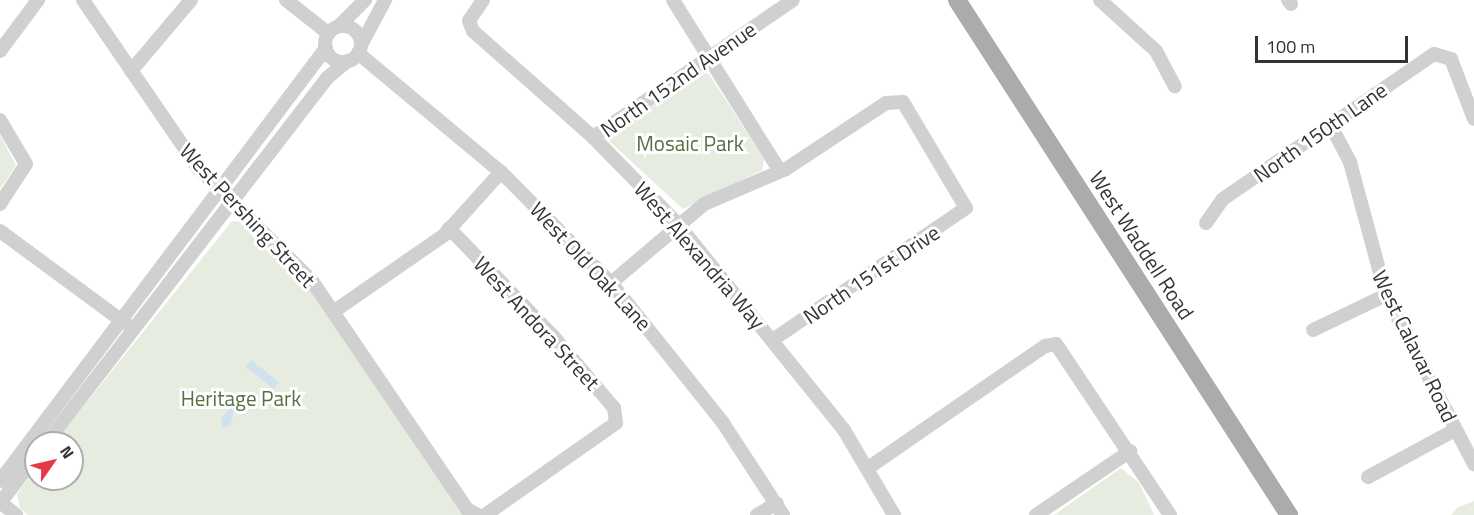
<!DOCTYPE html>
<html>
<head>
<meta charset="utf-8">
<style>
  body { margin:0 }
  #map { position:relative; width:1474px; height:515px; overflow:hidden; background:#fff; font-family:"Titillium Web",sans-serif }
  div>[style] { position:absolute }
  .green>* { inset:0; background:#e6ecdf }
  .water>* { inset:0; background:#cfe2ee }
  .minor>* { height:14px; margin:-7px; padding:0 7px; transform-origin:7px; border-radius:7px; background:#d0d0d0 }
  .minor>.ring { margin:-7px; padding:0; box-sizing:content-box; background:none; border:14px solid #d0d0d0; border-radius:50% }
  .major>* { height:18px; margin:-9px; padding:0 9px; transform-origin:9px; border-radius:9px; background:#ababab }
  span { translate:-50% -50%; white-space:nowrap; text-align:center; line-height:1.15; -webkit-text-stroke:6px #fff; paint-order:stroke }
  .street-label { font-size:21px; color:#333 }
  .park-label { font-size:21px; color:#56703f }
  .north { position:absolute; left:24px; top:431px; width:60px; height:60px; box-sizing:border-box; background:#fff; border:2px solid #adadad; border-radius:50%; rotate:56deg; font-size:16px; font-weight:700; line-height:24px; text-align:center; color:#333 }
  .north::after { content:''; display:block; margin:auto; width:21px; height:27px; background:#e63946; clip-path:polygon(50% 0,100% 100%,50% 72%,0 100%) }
  .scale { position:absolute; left:1255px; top:36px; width:153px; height:27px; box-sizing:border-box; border:3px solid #333; border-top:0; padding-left:8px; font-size:18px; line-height:21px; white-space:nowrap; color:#333; -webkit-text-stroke:4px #fff; paint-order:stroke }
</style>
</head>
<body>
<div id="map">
  <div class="green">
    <i style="clip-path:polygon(699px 72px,709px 74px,764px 159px,762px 170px,683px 209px,609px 141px,611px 132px)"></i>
    <i style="clip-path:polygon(0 135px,16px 165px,0 189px)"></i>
    <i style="clip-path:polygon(232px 221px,245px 222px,313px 293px,467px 515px,28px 515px,20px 508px,17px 494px,36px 468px,36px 479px,72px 479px,72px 443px,54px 443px)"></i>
    <i style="clip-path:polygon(1121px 468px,1139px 483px,1154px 515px,1054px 515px)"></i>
    <i style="clip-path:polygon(1474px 501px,1474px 515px,1451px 515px,1457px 508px)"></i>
  </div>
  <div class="water">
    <i style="clip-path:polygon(251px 360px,279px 382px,274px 389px,246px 367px)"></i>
    <i style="clip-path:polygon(240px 393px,244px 409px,233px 413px,230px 426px,222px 428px,221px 419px,234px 404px,234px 394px)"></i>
  </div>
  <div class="minor">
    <i style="left:83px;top:0;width:204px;rotate:55.6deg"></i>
    <i style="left:198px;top:168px;width:161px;rotate:44.7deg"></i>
    <i style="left:312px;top:281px;width:276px;rotate:55.8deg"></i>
    <i style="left:467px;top:509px;width:13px;rotate:29deg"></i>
    <i style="left:286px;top:0;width:53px;rotate:38.2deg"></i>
    <i style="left:483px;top:0;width:25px;rotate:124deg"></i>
    <i style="left:469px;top:21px;width:11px;rotate:68deg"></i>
    <i style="left:473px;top:31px;width:160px;rotate:41.5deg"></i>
    <i style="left:593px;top:137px;width:120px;rotate:45.7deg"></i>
    <i style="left:677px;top:223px;width:266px;rotate:51.1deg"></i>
    <i style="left:844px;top:430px;width:99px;rotate:59.5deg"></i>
    <i style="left:673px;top:0;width:202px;rotate:58deg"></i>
    <i style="left:1100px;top:0;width:76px;rotate:42.3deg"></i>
    <i style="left:1156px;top:51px;width:40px;rotate:62deg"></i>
    <i style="left:1288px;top:0;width:5px;rotate:53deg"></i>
    <i style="left:339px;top:26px;width:37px;rotate:-45deg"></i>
    <i class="ring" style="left:325px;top:26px;width:22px;height:22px"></i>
    <i style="left:361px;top:45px;width:51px;rotate:-61.9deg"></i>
    <i style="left:0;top:51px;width:64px;rotate:-53.3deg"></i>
    <i style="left:358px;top:53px;width:186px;rotate:39.8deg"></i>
    <i style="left:501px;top:172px;width:156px;rotate:45.3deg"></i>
    <i style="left:611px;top:283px;width:179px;rotate:51.3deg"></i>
    <i style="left:723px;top:423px;width:110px;rotate:56.9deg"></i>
    <i style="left:131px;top:71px;width:93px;rotate:-49.8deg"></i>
    <i style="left:0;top:120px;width:51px;rotate:59.4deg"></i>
    <i style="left:26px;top:164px;width:48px;rotate:123deg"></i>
    <i style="left:1330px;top:124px;width:43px;rotate:62.2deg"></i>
    <i style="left:1350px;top:162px;width:138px;rotate:74.9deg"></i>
    <i style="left:1386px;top:295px;width:191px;rotate:62.5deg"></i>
    <i style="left:593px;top:137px;width:242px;rotate:-34.4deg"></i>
    <i style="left:1206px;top:223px;width:29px;rotate:-55deg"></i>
    <i style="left:1223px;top:199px;width:256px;rotate:-34.5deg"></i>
    <i style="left:1434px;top:54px;width:18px;rotate:16deg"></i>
    <i style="left:1451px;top:59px;width:64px;rotate:69deg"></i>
    <i style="left:449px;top:228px;width:150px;rotate:46.1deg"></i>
    <i style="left:553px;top:336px;width:94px;rotate:49.7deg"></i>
    <i style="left:614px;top:408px;width:15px;rotate:82deg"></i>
    <i style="left:616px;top:423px;width:160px;rotate:144.9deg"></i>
    <i style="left:0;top:231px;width:157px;rotate:36.4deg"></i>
    <i style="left:611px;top:283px;width:122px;rotate:-40.3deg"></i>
    <i style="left:704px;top:204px;width:89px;rotate:-23.1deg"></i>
    <i style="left:786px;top:169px;width:120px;rotate:-33.4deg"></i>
    <i style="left:886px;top:103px;width:17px;rotate:-3deg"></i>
    <i style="left:903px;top:102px;width:123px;rotate:59.3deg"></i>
    <i style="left:966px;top:208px;width:232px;rotate:145.7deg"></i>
    <i style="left:333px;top:312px;width:135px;rotate:-34.7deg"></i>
    <i style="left:444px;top:235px;width:85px;rotate:-47.9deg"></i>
    <i style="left:1313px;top:330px;width:81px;rotate:-25.6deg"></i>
    <i style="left:46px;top:443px;width:461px;rotate:-52.4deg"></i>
    <i style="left:327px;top:78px;width:26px;rotate:-40deg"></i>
    <i style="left:868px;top:468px;width:215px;rotate:-34.6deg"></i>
    <i style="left:1045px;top:346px;width:11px;rotate:-10deg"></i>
    <i style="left:1056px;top:344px;width:206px;rotate:56.3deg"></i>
    <i style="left:1368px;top:477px;width:99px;rotate:-28.4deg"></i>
    <i style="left:0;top:481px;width:542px;rotate:-53.02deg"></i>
    <i style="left:0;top:502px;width:21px;rotate:39deg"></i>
    <i style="left:0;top:503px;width:59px;rotate:-52.5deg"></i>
    <i style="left:757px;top:515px;width:23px;rotate:-31deg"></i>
    <i style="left:1036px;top:515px;width:114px;rotate:-34.2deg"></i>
  </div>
  <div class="major">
    <i style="left:957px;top:0;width:613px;rotate:57.19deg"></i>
  </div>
  <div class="street-label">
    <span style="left:678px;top:79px;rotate:-35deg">North 152nd Avenue</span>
    <span style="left:1320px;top:132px;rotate:-35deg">North 150th Lane</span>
    <span style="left:248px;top:215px;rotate:47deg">West Pershing Street</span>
    <span style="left:1142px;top:245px;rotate:57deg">West Waddell Road</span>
    <span style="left:700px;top:255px;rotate:49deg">West Alexandria Way</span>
    <span style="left:591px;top:266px;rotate:47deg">West Old Oak Lane</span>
    <span style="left:871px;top:274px;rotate:-34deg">North 151st Drive</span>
    <span style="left:537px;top:323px;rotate:47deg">West Andora Street</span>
    <span style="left:1415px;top:346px;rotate:64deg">West Calavar Road</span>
  </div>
  <div class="park-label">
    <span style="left:690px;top:143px">Mosaic Park</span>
    <span style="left:241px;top:398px">Heritage Park</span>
  </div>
  <div class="north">N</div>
  <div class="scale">100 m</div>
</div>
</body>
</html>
